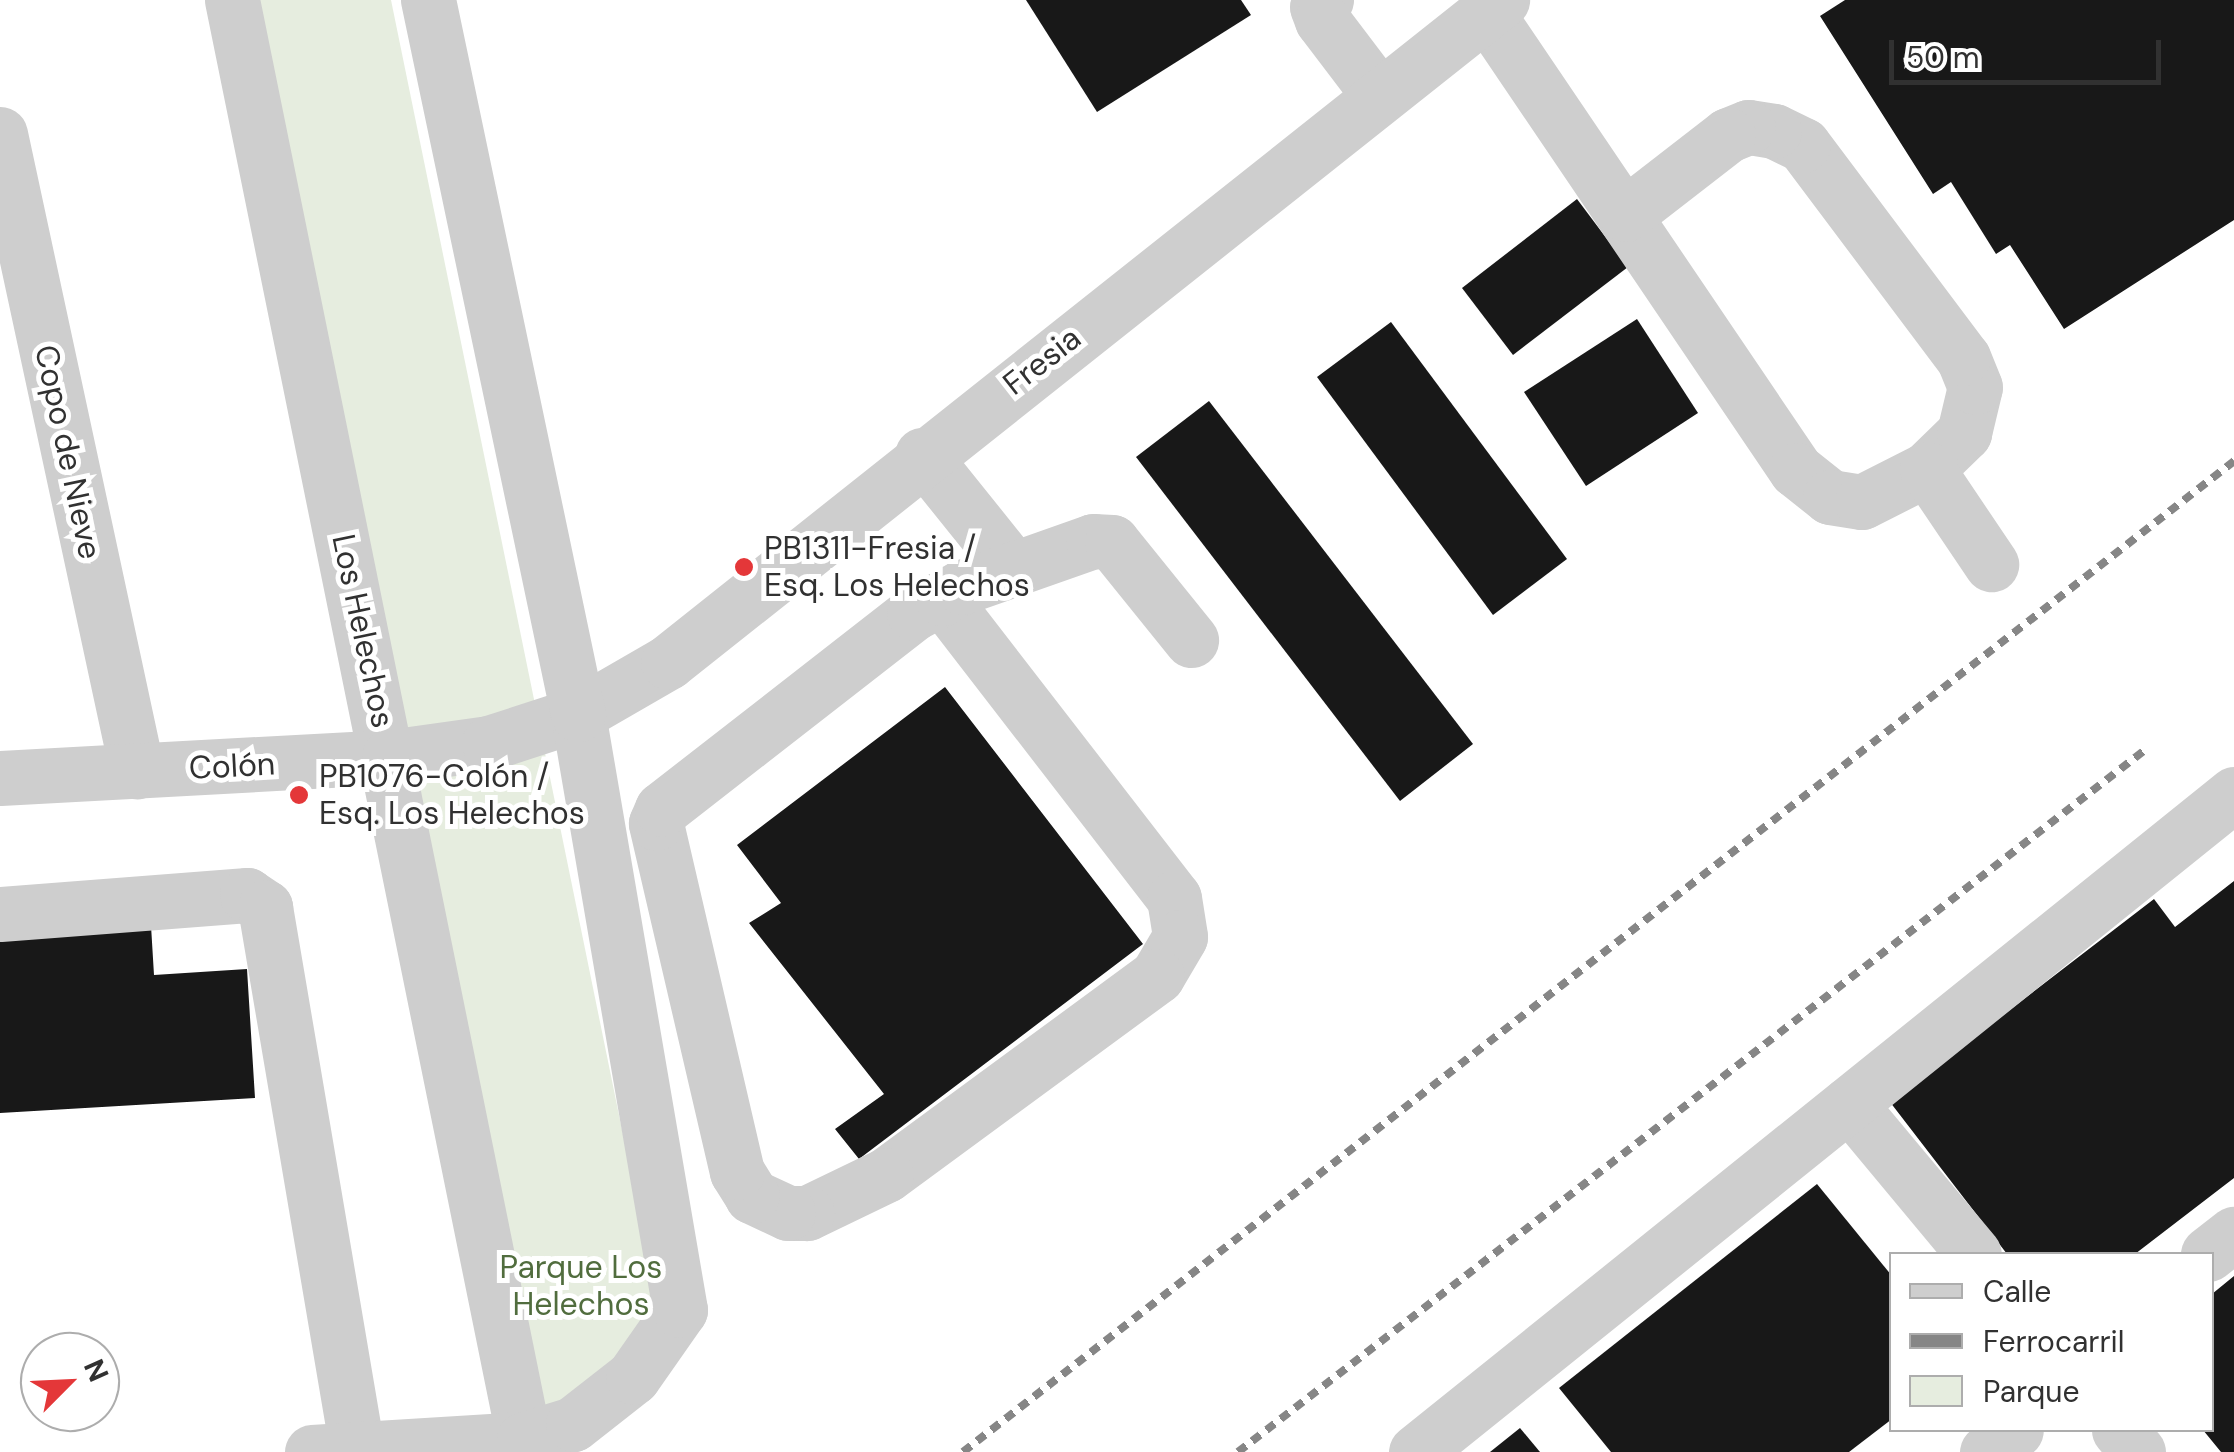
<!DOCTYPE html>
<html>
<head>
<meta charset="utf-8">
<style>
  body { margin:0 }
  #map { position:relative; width:2234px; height:1452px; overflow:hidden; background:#fff; font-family:"DM Sans",sans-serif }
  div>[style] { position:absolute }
  .green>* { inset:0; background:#e6eddf }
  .building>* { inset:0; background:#181818 }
  .minor>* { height:55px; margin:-27.5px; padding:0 27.5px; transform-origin:27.5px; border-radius:27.5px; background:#cecece }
  .rail>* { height:8px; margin-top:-4px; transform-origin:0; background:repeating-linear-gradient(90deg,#868686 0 10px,transparent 0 18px) }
  .dots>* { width:28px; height:28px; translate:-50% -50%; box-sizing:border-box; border:5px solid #fff; border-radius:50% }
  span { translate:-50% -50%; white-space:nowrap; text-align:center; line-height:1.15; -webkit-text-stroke:10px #fff; paint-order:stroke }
  .street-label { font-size:32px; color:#313131 }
  .poi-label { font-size:32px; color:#313131 }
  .left { translate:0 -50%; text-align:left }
  .park-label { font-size:32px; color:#516d3e }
  .legend { position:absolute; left:1889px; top:1252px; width:325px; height:180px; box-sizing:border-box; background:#fff; border:2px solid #adadad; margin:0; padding:12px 18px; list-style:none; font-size:30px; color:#313131 }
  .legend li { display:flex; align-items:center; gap:20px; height:50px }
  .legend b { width:50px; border:2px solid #adadad }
  .north { position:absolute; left:20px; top:1332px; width:100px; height:100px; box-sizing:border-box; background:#fff; border:2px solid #adadad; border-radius:50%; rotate:66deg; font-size:28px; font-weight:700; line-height:40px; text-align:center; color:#313131 }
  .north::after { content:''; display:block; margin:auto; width:35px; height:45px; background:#e43739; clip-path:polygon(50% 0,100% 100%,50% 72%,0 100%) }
  .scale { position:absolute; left:1889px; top:40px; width:272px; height:45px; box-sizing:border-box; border:5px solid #313131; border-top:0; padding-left:12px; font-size:30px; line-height:35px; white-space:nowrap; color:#313131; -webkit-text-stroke:8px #fff; paint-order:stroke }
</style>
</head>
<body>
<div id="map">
  <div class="green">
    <i style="clip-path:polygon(252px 0,391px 0,656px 1296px,621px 1376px,534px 1413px)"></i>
  </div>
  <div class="building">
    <i style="clip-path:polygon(1026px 0,1241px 0,1251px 15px,1097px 112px)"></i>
    <i style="clip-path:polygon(1845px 0,2234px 0,2234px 220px,2064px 329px,2010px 245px,1996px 254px,1951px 182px,1933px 194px,1820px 16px)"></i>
    <i style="clip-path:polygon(1577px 199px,1628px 267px,1513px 355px,1462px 288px)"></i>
    <i style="clip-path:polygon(1637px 319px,1698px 413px,1586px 486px,1524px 392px)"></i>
    <i style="clip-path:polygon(1391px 322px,1567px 559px,1493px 615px,1317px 377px)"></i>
    <i style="clip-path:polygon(1209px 401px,1473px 744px,1400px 801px,1136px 457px)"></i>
    <i style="clip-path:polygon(945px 687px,1143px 944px,859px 1159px,835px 1129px,884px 1094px,749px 923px,781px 903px,737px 845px)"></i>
    <i style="clip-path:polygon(2234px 881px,2234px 1178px,2135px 1254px,2007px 1254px,1890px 1102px,2154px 899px,2175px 927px)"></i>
    <i style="clip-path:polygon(150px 909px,154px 975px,247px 969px,255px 1098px,0 1113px,0 918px)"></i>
    <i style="clip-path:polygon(1817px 1184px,1892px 1276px,1892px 1419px,1849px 1452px,1611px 1452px,1559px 1388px)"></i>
    <i style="clip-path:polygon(2234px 1276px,2234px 1452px,2221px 1452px,2203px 1430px,2212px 1430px,2212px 1294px)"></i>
    <i style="clip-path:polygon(1520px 1428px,1540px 1452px,1490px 1452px)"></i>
  </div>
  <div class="minor">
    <i style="left:232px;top:0;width:1468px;rotate:78.53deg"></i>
    <i style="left:1326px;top:0;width:11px;rotate:142deg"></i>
    <i style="left:1317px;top:7px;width:14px;rotate:69deg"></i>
    <i style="left:1322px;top:20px;width:94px;rotate:52.8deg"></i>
    <i style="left:1486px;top:12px;width:553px;rotate:55.91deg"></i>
    <i style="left:1796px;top:470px;width:43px;rotate:38.5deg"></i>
    <i style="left:1830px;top:497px;width:32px;rotate:9deg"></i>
    <i style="left:1862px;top:502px;width:73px;rotate:-26.9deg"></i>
    <i style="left:1927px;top:469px;width:52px;rotate:-44.2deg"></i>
    <i style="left:1964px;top:433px;width:47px;rotate:-76.6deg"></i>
    <i style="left:1975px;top:387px;width:31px;rotate:-112deg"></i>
    <i style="left:1963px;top:358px;width:266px;rotate:-126.9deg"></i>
    <i style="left:1803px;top:145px;width:32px;rotate:-154deg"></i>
    <i style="left:1774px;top:131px;width:26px;rotate:-171deg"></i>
    <i style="left:1748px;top:127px;width:22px;rotate:158deg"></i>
    <i style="left:1728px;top:135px;width:129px;rotate:142.2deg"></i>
    <i style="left:0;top:134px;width:652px;rotate:77.86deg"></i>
    <i style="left:922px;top:455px;width:145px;rotate:51.2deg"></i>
    <i style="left:1927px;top:469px;width:115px;rotate:56deg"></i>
    <i style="left:942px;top:598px;width:379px;rotate:52.3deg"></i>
    <i style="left:1174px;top:898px;width:39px;rotate:81deg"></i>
    <i style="left:1180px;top:937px;width:45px;rotate:120.5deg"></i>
    <i style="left:1157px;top:976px;width:336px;rotate:143.7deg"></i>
    <i style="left:886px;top:1175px;width:88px;rotate:154.3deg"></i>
    <i style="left:807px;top:1213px;width:19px;rotate:180deg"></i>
    <i style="left:788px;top:1213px;width:40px;rotate:-155deg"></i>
    <i style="left:752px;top:1196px;width:28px;rotate:-122deg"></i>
    <i style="left:737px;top:1172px;width:358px;rotate:-103.1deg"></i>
    <i style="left:656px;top:823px;width:15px;rotate:-67deg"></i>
    <i style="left:662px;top:809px;width:319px;rotate:-37.9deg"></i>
    <i style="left:914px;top:613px;width:32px;rotate:-28deg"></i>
    <i style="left:942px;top:598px;width:23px;rotate:-29deg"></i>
    <i style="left:962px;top:587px;width:139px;rotate:-19.3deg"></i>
    <i style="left:1093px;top:541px;width:19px;rotate:3deg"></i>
    <i style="left:1112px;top:542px;width:126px;rotate:51.1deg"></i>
    <i style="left:0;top:778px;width:390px;rotate:-3.1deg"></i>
    <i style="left:389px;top:757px;width:101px;rotate:-8deg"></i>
    <i style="left:489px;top:743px;width:94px;rotate:-18deg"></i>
    <i style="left:578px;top:714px;width:104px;rotate:-30deg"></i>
    <i style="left:668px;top:662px;width:1065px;rotate:-38.44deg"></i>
    <i style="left:0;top:914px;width:248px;rotate:-4.4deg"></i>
    <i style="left:247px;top:895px;width:22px;rotate:34deg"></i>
    <i style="left:265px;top:907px;width:550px;rotate:80.37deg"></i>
    <i style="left:1849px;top:1104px;width:195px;rotate:50.2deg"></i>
    <i style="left:2208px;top:1254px;width:33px;rotate:-38deg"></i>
    <i style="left:2119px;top:1430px;width:29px;rotate:49deg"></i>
    <i style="left:312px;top:1452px;width:212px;rotate:-3.5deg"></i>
    <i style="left:524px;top:1439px;width:51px;rotate:-17deg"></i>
    <i style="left:573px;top:1424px;width:76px;rotate:-38.1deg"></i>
    <i style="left:633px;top:1377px;width:82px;rotate:-55deg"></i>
    <i style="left:680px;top:1310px;width:605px;rotate:-99.71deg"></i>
    <i style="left:578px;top:714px;width:730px;rotate:-101.86deg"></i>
    <i style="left:1416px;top:1452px;width:1050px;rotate:-38.81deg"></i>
    <i style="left:1987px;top:1452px;width:36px;rotate:-37deg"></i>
  </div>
  <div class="rail">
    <i style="left:963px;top:1452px;width:1612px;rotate:-37.94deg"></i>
    <i style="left:1238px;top:1452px;width:1147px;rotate:-37.74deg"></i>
  </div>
  <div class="dots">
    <i style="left:744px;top:567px;background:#e43739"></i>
    <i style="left:299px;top:795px;background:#e43739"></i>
  </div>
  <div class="street-label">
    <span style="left:1042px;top:361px;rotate:-38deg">Fresia</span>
    <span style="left:68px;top:452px;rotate:78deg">Copo de Nieve</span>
    <span style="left:363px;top:631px;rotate:78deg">Los Helechos</span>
    <span style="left:232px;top:766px;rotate:-3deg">Colón</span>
  </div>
  <div class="poi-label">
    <span class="left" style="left:764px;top:567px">PB1311-Fresia /<br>Esq. Los Helechos</span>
    <span class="left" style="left:319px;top:795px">PB1076-Colón /<br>Esq. Los Helechos</span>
  </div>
  <div class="park-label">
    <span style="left:581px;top:1286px">Parque Los<br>Helechos</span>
  </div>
  <ul class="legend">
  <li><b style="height:12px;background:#cecece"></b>Calle</li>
  <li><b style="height:12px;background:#868686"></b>Ferrocarril</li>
  <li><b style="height:28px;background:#e6eddf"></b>Parque</li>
  </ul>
  <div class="north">N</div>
  <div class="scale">50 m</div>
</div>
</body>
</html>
